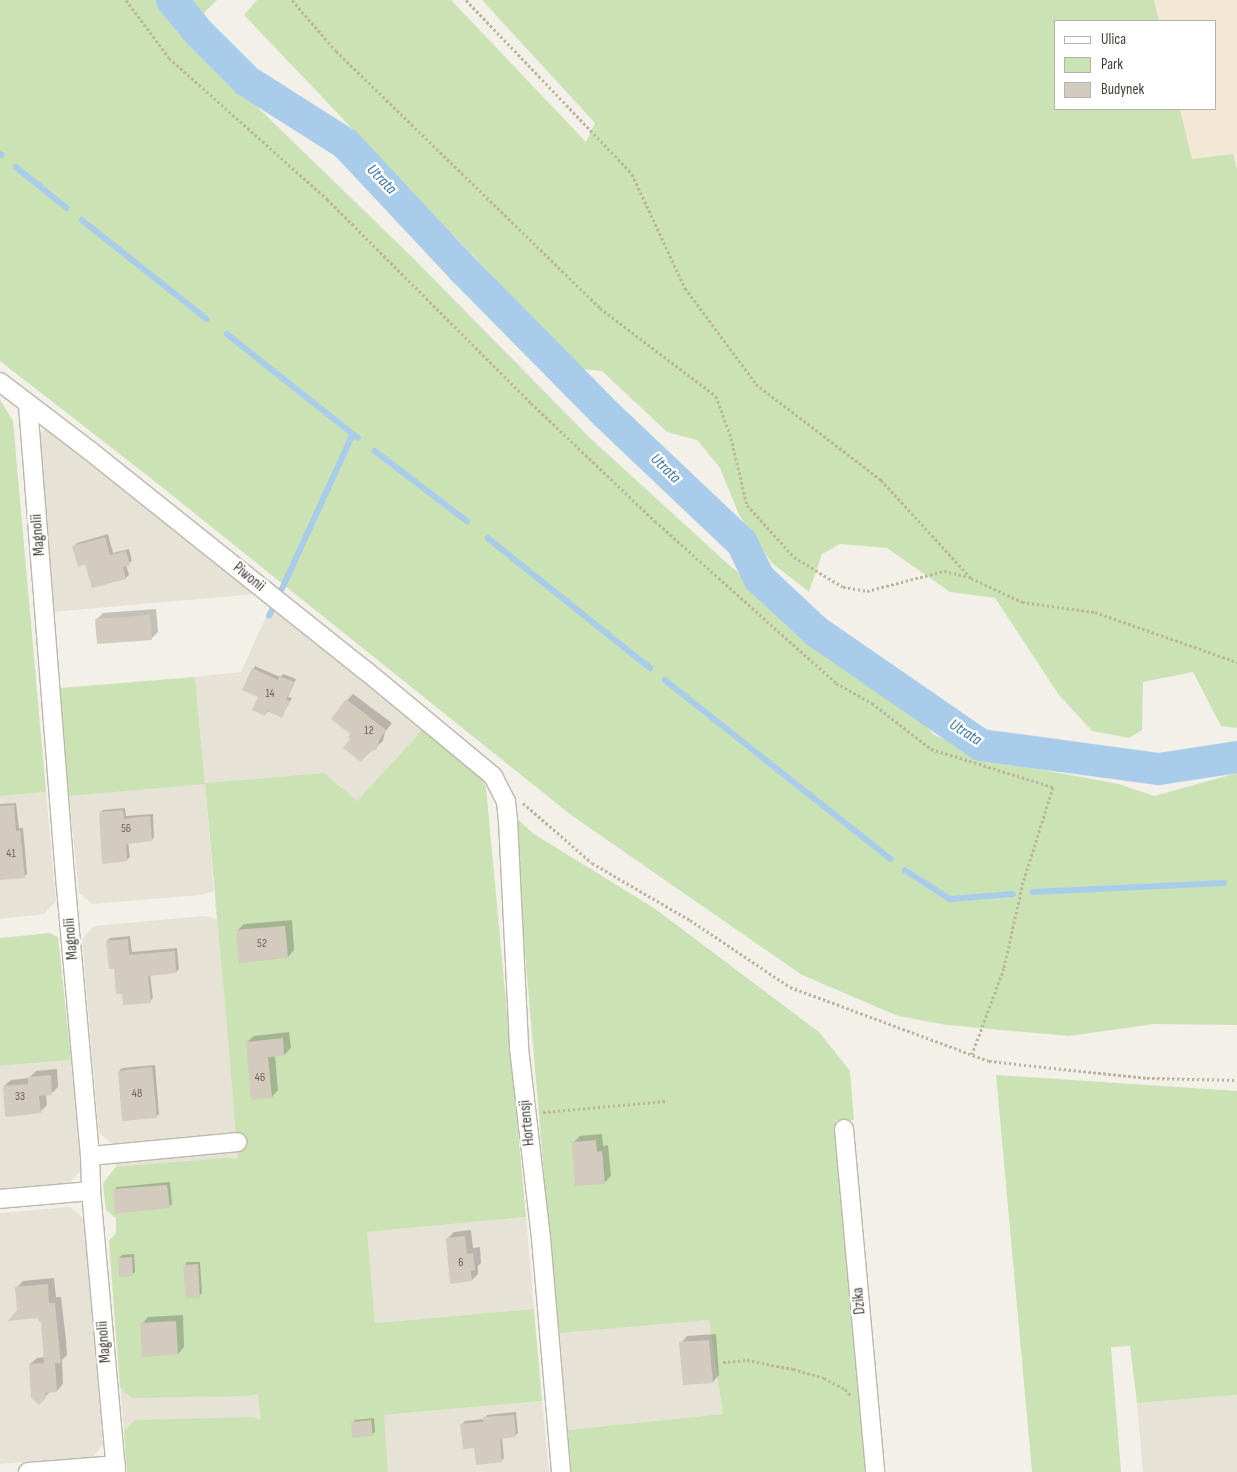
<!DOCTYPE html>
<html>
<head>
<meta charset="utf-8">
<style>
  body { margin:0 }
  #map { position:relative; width:1237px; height:1472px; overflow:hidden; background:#f2f0e8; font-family:"Sofia Sans Condensed",sans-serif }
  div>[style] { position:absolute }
  .residential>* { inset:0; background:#e6e2d6 }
  .commercial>* { inset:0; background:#f2e8d5 }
  .green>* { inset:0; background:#cbe3b4 }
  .shadow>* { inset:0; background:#0003 }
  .stream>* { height:5.5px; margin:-2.75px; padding:0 2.75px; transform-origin:2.75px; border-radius:2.75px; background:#a9ccea }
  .river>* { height:32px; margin:-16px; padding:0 16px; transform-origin:16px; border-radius:16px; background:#a9ccea }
  .building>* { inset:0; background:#d3ccbe }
  .path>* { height:3px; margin-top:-1.5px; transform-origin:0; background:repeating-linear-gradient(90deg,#bdb49e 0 2.5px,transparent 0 5px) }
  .roads { filter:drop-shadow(1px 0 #bdb8ab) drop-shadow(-1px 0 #bdb8ab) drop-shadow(0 1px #bdb8ab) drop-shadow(0 -1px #bdb8ab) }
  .minor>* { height:18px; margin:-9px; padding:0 9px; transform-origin:9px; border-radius:9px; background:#fff }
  span { translate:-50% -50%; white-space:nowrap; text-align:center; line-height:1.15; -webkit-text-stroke:5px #fff; paint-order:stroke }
  .number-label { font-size:12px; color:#686359 }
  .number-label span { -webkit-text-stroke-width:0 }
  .street-label { font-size:15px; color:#454037 }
  .water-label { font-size:16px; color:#3a72a7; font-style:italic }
  .legend { position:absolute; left:1054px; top:20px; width:162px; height:90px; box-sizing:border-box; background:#fff; border:1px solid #b5b3af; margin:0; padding:6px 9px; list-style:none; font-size:15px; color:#454037 }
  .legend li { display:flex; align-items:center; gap:10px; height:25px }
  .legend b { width:25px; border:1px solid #b5b3af }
</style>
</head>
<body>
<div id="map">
  <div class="residential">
    <i style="clip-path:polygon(47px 429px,255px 594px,53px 612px,37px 434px)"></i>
    <i style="clip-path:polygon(271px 606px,425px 727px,357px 801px,205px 783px,214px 891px,201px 895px,92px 904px,79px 893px,69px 796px,205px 783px,195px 677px,241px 672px)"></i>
    <i style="clip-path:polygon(46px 792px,56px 901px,44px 914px,0 919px,0 796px)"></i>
    <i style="clip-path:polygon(335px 893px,237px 1146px,384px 1415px,542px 1401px,549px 1472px,127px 1472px,109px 1241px,116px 1233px,116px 1218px,106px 1210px,103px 1183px,116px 1167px,114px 1145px,99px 1133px,82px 939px,94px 926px,203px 916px,217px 919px,215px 904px)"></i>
    <i style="clip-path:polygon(71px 1060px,81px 1170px,68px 1185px,0 1191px,0 1066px)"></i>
    <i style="clip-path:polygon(673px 1106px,694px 1321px,710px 1320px,723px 1414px,567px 1430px,539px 1119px)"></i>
    <i style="clip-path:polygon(70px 1207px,84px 1219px,103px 1444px,93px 1457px,0 1464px,0 1213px)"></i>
    <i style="clip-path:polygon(526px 1217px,534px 1309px,375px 1323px,366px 1232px)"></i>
    <i style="clip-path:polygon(1237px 1395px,1237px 1472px,1143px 1472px,1137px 1403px)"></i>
  </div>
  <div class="commercial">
    <i style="clip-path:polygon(1154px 0,1237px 0,1237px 359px,1180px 109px,1216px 109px,1216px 21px,1159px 21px)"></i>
  </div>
  <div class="green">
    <i style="clip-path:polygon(0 0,217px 0,182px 34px,414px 259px,589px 437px,729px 565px,910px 709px,934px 735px,1005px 763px,1119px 784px,1154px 796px,1237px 773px,1237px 1025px,1154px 1024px,1069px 1036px,947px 1025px,898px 1016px,802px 975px,571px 815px,148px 476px,0 361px)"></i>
    <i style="clip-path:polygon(257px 0,451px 0,586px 142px,595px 123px,482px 0,1154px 0,1159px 21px,1056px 21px,1056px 109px,1180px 109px,1192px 159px,1233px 154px,1237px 170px,1237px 728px,1221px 726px,1193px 672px,1143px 682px,1142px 730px,1129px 738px,1092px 731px,1059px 695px,995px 598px,950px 592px,887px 548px,840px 544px,822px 554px,809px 592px,772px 563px,739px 515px,720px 468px,697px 440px,667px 432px,602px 371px,581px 369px,244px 15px)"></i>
    <i style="clip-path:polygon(0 400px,13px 421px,46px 792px,0 796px)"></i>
    <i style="clip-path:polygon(195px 677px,205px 783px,324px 773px,357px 801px,425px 727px,475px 765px,486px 787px,526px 1217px,367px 1232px,375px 1323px,534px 1309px,542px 1401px,384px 1415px,388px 1472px,127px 1472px,124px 1431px,135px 1420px,250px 1417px,261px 1420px,258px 1394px,248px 1396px,132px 1398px,120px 1387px,109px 1241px,116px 1233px,116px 1218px,106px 1210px,103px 1183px,116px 1167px,225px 1158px,238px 1159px,227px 1026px,205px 784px,69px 796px,60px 688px)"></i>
    <i style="clip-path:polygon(513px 815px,534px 834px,654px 908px,819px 1032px,850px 1071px,854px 1120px,836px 1120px,865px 1472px,571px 1472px,567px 1430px,723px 1414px,709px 1320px,558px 1333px)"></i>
    <i style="clip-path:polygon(49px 933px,58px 937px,71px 1060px,0 1066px,0 938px)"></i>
    <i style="clip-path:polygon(996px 1075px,1237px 1091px,1237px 1395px,1137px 1403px,1130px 1346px,1111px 1347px,1121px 1472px,1032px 1472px)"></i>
  </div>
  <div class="shadow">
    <i style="clip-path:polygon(108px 534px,113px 553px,129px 549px,132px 561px,126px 565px,129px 575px,126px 578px,92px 587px,86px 563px,74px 546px,77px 543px)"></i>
    <i style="clip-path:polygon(156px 609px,158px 632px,151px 639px,97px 619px,103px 613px)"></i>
    <i style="clip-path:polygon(255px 666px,280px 677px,283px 674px,296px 679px,288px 697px,292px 698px,282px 716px,269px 711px,265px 714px,253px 669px)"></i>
    <i style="clip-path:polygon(353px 694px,392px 723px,385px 732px,383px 741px,361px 760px,352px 739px,347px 700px)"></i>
    <i style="clip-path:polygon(16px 803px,19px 828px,23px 828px,27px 874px,24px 877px,0 879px,0 804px)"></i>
    <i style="clip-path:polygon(125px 808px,126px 816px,153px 814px,154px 837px,152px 840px,128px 842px,130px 857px,127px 860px,100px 813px,103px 810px)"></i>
    <i style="clip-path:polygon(292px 920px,294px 950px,288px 957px,237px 931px,244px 924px)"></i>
    <i style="clip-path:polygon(130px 936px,132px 952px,177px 948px,179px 969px,176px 972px,150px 974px,153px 998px,150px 1001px,123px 992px,115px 967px,107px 941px,110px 938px)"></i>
    <i style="clip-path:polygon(289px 1032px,291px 1048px,284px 1055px,275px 1056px,278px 1090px,272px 1097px,247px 1042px,254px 1036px)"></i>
    <i style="clip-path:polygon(155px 1065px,159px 1114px,156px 1117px,119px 1071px,122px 1068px)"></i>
    <i style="clip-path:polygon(57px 1069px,58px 1087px,52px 1093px,46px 1094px,47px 1105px,40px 1112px,4px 1086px,11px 1080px,29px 1078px,36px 1071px)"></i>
    <i style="clip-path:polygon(602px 1134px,603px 1146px,608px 1145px,611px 1176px,605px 1182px,573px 1143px,580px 1136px)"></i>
    <i style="clip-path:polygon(170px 1182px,172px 1204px,169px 1207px,114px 1190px,117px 1187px)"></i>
    <i style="clip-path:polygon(471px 1230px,473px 1248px,480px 1247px,481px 1263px,478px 1266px,478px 1274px,472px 1280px,447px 1239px,454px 1232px)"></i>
    <i style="clip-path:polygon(134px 1254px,135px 1272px,132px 1275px,119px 1258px,122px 1255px)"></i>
    <i style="clip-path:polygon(187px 1262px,200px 1262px,202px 1293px,199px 1296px,185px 1265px)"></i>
    <i style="clip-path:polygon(54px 1278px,56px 1297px,61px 1297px,66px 1340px,67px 1355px,62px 1360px,63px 1384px,57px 1391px,50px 1392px,38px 1403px,30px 1364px,37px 1358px,45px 1357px,42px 1321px,39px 1317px,19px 1310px,17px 1287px,23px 1281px)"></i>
    <i style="clip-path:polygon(183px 1315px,184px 1347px,178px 1354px,142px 1324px,148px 1317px)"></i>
    <i style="clip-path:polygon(716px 1334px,719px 1375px,713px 1382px,681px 1343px,687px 1336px)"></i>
    <i style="clip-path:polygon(516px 1412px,518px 1433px,515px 1436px,502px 1437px,504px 1458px,501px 1461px,476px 1447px,462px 1424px,465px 1421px,484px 1419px,487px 1415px)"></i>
    <i style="clip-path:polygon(374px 1418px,375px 1432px,372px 1435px,352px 1423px,355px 1420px)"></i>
  </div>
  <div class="stream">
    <i style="left:0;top:154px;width:2px;rotate:27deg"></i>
    <i style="left:16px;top:167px;width:65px;rotate:38.8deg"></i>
    <i style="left:82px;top:220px;width:159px;rotate:38.4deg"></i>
    <i style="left:227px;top:334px;width:167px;rotate:38.4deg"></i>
    <i style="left:375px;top:451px;width:116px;rotate:37.3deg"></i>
    <i style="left:488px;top:538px;width:208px;rotate:38.7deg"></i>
    <i style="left:282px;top:589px;width:170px;rotate:-65.4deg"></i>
    <i style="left:269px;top:616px;width:9px;rotate:-63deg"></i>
    <i style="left:665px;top:680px;width:288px;rotate:38.4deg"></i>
    <i style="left:905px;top:870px;width:54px;rotate:32.8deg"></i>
    <i style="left:950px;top:899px;width:63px;rotate:-4.5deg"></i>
    <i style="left:1033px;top:892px;width:191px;rotate:-2.7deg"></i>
  </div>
  <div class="river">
    <i style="left:172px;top:0;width:43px;rotate:50.7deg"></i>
    <i style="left:199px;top:33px;width:68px;rotate:45deg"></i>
    <i style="left:247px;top:81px;width:117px;rotate:32.5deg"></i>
    <i style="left:346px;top:144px;width:171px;rotate:46.9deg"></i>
    <i style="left:463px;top:269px;width:204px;rotate:45.4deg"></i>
    <i style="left:606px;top:414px;width:187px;rotate:43.5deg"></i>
    <i style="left:742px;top:543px;width:39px;rotate:64deg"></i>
    <i style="left:759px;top:578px;width:79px;rotate:43deg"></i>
    <i style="left:817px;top:632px;width:199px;rotate:34.6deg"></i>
    <i style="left:981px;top:745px;width:180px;rotate:7.7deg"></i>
    <i style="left:1159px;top:769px;width:79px;rotate:-8.7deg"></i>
  </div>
  <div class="building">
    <i style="clip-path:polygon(105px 537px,110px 555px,126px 551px,130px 565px,123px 567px,126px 579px,92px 588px,85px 564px,78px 567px,72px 546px)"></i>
    <i style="clip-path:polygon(150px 615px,152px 640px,97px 644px,95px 619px)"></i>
    <i style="clip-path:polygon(252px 668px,278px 680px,279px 676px,294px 682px,286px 700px,290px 701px,282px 718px,267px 711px,265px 716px,252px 710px,258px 697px,242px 690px)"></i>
    <i style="clip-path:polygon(346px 699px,386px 730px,379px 740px,377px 749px,369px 752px,361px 762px,343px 748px,350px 739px,348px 737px,350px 734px,331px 719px)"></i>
    <i style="clip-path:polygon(14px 805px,16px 831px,20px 830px,25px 878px,0 880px,0 806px)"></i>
    <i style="clip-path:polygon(123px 810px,124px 819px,150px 816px,152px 841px,126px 844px,127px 861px,102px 864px,99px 812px)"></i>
    <i style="clip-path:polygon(285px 926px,288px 958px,239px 963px,236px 930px)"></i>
    <i style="clip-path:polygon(128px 939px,129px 955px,175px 951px,176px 973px,148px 976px,151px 1003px,123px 1005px,122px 994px,116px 994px,114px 969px,109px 969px,106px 941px)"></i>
    <i style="clip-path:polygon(283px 1038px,284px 1056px,268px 1057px,272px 1098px,251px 1100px,246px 1042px)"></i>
    <i style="clip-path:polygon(152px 1067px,157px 1118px,122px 1121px,118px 1071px)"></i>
    <i style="clip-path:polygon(51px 1075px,52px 1095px,39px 1096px,41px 1113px,5px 1117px,3px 1086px,28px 1084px,28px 1077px)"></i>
    <i style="clip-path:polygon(596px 1140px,597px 1152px,602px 1151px,605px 1184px,575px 1186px,572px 1142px)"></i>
    <i style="clip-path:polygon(167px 1185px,170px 1208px,115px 1214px,113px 1189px)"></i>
    <i style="clip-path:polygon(465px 1236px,467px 1254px,473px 1253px,475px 1270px,471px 1271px,472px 1281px,450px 1284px,446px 1238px)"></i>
    <i style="clip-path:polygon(132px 1257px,133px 1276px,119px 1277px,118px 1258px)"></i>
    <i style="clip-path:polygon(198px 1264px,200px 1298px,186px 1298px,183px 1265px)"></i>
    <i style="clip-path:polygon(48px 1284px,49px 1303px,55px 1303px,61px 1363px,55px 1363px,57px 1392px,45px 1393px,46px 1398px,39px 1405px,31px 1398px,29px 1364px,44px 1363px,41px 1322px,39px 1322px,38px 1318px,8px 1321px,17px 1310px,15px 1287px)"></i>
    <i style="clip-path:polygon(176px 1321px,178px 1355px,142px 1357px,140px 1323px)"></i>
    <i style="clip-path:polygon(709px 1340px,713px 1383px,683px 1385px,679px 1342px)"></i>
    <i style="clip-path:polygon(514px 1415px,516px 1437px,500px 1439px,502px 1462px,476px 1465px,474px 1448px,463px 1449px,460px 1424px,483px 1422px,483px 1417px)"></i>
    <i style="clip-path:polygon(371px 1420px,373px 1436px,352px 1438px,351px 1422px)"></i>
  </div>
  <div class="path">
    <i style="left:126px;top:0;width:72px;rotate:53.4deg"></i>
    <i style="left:169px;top:58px;width:212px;rotate:41.7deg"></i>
    <i style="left:327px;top:199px;width:288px;rotate:45deg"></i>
    <i style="left:531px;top:403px;width:171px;rotate:43.6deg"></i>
    <i style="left:655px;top:521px;width:243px;rotate:41.8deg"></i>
    <i style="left:836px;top:683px;width:41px;rotate:29.1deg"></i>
    <i style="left:872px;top:703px;width:75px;rotate:37.9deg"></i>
    <i style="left:931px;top:749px;width:128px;rotate:17.3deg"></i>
    <i style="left:1053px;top:787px;width:100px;rotate:107.5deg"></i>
    <i style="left:1023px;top:882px;width:88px;rotate:102.5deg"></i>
    <i style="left:1004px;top:968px;width:92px;rotate:110.4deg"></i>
    <i style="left:292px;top:0;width:67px;rotate:49.2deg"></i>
    <i style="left:336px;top:51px;width:368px;rotate:44.2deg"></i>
    <i style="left:600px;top:308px;width:146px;rotate:37.2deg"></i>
    <i style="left:716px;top:396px;width:45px;rotate:70.3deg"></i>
    <i style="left:731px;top:438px;width:69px;rotate:76.6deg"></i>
    <i style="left:747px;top:505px;width:70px;rotate:47.9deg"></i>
    <i style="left:794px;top:557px;width:57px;rotate:31.5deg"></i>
    <i style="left:843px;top:587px;width:24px;rotate:9deg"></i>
    <i style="left:867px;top:591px;width:80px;rotate:-14.6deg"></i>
    <i style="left:944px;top:571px;width:28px;rotate:13deg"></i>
    <i style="left:466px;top:0;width:240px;rotate:46.3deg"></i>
    <i style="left:632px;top:174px;width:126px;rotate:65.1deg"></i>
    <i style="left:685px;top:288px;width:119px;rotate:53.5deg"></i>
    <i style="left:756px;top:384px;width:158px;rotate:37.5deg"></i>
    <i style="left:881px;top:480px;width:133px;rotate:47.4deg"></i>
    <i style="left:971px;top:578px;width:56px;rotate:25.2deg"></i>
    <i style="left:1022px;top:602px;width:74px;rotate:7.8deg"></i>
    <i style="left:1095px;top:612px;width:151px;rotate:19.4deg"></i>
    <i style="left:523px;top:803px;width:91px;rotate:41deg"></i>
    <i style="left:592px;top:863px;width:113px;rotate:30.2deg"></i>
    <i style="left:690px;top:920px;width:120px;rotate:33.8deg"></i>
    <i style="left:790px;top:987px;width:212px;rotate:20.4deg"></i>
    <i style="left:989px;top:1061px;width:159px;rotate:6.1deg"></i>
    <i style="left:1147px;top:1078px;width:90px;rotate:1.3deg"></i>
    <i style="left:543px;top:1112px;width:125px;rotate:-5deg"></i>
    <i style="left:723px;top:1362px;width:24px;rotate:-5deg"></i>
    <i style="left:747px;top:1360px;width:47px;rotate:11.1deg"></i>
    <i style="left:793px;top:1369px;width:32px;rotate:16deg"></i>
    <i style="left:824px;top:1378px;width:24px;rotate:28deg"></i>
    <i style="left:845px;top:1389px;width:8px;rotate:50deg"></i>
  </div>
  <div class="roads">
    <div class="minor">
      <i style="left:0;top:382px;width:112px;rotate:37.4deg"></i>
      <i style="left:89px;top:450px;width:353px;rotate:38.6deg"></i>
      <i style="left:365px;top:670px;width:166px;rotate:39.6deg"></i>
      <i style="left:493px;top:776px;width:29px;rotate:63deg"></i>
      <i style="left:506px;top:802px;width:18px;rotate:84deg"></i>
      <i style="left:508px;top:820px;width:228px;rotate:87.2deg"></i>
      <i style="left:519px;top:1048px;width:191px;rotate:83.4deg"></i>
      <i style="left:541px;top:1238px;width:235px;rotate:85.1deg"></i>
      <i style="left:28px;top:405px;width:483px;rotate:85.5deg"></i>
      <i style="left:66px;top:887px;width:270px;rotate:84.9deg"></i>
      <i style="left:90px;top:1156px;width:35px;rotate:88deg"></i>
      <i style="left:91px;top:1191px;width:282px;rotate:84.9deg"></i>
      <i style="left:844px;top:1129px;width:344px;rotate:84.8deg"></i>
      <i style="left:90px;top:1156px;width:148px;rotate:-5.4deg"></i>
      <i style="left:0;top:1199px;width:91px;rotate:-5deg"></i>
      <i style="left:28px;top:1472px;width:88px;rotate:-4.5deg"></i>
    </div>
  </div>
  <div class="number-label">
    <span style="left:270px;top:694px">14</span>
    <span style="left:369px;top:731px">12</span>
    <span style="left:126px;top:829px">56</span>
    <span style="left:11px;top:854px">41</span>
    <span style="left:262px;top:944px">52</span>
    <span style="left:260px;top:1078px">46</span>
    <span style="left:137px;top:1094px">48</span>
    <span style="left:20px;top:1097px">33</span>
    <span style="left:461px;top:1263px">6</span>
  </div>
  <div class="street-label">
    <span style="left:38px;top:535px;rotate:-95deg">Magnolii</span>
    <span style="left:249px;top:577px;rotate:39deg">Piwonii</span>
    <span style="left:71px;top:939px;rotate:-95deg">Magnolii</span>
    <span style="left:527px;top:1123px;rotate:-96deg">Hortensji</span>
    <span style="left:859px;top:1301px;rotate:-95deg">Dzika</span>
    <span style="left:104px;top:1342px;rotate:-95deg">Magnolii</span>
  </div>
  <div class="water-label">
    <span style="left:381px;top:180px;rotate:46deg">Utrata</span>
    <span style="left:665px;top:469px;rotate:44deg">Utrata</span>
    <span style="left:965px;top:733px;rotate:32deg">Utrata</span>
  </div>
  <ul class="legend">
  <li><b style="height:6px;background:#fff"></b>Ulica</li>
  <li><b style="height:14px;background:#cbe3b4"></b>Park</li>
  <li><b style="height:14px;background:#d3ccbe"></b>Budynek</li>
  </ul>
</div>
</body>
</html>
